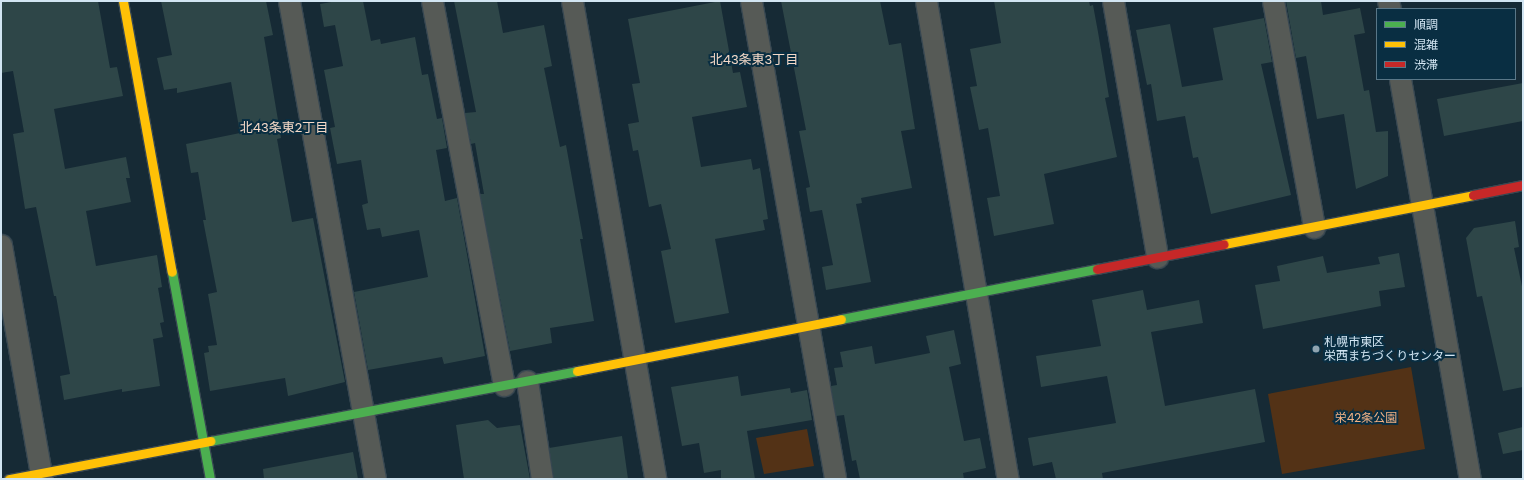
<!DOCTYPE html>
<html>
<head>
<meta charset="utf-8">
<style>
  body { margin:0 }
  #map { position:relative; width:1524px; height:480px; overflow:hidden; background:#162a35; font-family:Poppins,"Noto Sans JP",sans-serif }
  div>[style] { position:absolute }
  .green>* { inset:0; background:#533216 }
  .building>* { inset:0; background:#2e4648 }
  .roads { filter:drop-shadow(1px 0 #374751) drop-shadow(-1px 0 #374751) drop-shadow(0 1px #374751) drop-shadow(0 -1px #374751) }
  .street>* { height:21px; margin:-10.5px; padding:0 10.5px; transform-origin:10.5px; border-radius:10.5px; background:#565a56 }
  .fast>* { height:9px; margin:-4.5px; padding:0 4.5px; transform-origin:4.5px; border-radius:4.5px; background:#4caf50 }
  .slow>* { height:9px; margin:-4.5px; padding:0 4.5px; transform-origin:4.5px; border-radius:4.5px; background:#ffc107 }
  .jam>* { height:9px; margin:-4.5px; padding:0 4.5px; transform-origin:4.5px; border-radius:4.5px; background:#c62828 }
  .dots>* { width:11px; height:11px; translate:-50% -50%; box-sizing:border-box; border:2px solid #092e42; border-radius:50% }
  span { translate:-50% -50%; white-space:nowrap; text-align:center; line-height:1.15; -webkit-text-stroke:4px #092e42; paint-order:stroke }
  .poi-label { font-size:12px; color:#d2e5f2 }
  .left { translate:0 -50%; text-align:left }
  .park-label { font-size:12px; color:#f4b284 }
  .neighbourhood-label { font-size:13px; color:#f5d9c7 }
  .frame { position:absolute; inset:0; border:2px solid #d2e5f2; pointer-events:none }
  .legend { position:absolute; left:1376px; top:8px; width:140px; height:72px; box-sizing:border-box; background:#092e42; border:1px solid #597788; margin:0; padding:5px 7px; list-style:none; font-size:12px; color:#d2e5f2 }
  .legend li { display:flex; align-items:center; gap:8px; height:20px }
  .legend b { width:20px; border:1px solid #597788 }
</style>
</head>
<body>
<div id="map">
  <div class="green">
    <i style="clip-path:polygon(1411px 367px,1425px 449px,1282px 474px,1268px 394px)"></i>
    <i style="clip-path:polygon(807px 429px,814px 466px,764px 474px,756px 438px)"></i>
  </div>
  <div class="building">
    <i style="clip-path:polygon(1px 1px,98px 1px,110px 68px,117px 67px,123px 96px,54px 109px,65px 169px,126px 157px,130px 178px,126px 178px,131px 202px,86px 211px,96px 266px,157px 255px,162px 287px,158px 288px,164px 322px,160px 323px,163px 337px,153px 339px,160px 386px,122px 392px,122px 389px,64px 400px,60px 376px,70px 374px,56px 296px,54px 296px,36px 207px,25px 209px,13px 134px,24px 132px,13px 71px,1px 73px)"></i>
    <i style="clip-path:polygon(161px 1px,266px 1px,273px 35px,264px 37px,281px 138px,277px 139px,292px 222px,313px 218px,345px 382px,288px 396px,285px 378px,210px 391px,204px 353px,209px 352px,208px 346px,217px 345px,208px 294px,217px 292px,203px 220px,206px 220px,198px 172px,191px 173px,186px 144px,240px 133px,231px 82px,177px 93px,177px 88px,164px 90px,157px 58px,172px 55px)"></i>
    <i style="clip-path:polygon(337px 1px,363px 1px,371px 41px,380px 39px,381px 44px,415px 37px,422px 75px,428px 74px,437px 119px,442px 118px,447px 148px,436px 150px,445px 201px,457px 198px,485px 356px,444px 364px,442px 357px,368px 370px,354px 292px,428px 277px,419px 230px,382px 237px,380px 228px,367px 230px,362px 205px,368px 203px,361px 160px,337px 164px,330px 128px,335px 127px,324px 70px,343px 66px,335px 25px,324px 27px,320px 4px)"></i>
    <i style="clip-path:polygon(454px 1px,497px 1px,503px 33px,544px 25px,552px 66px,544px 68px,560px 147px,566px 145px,583px 239px,580px 239px,594px 321px,550px 328px,552px 343px,510px 351px,480px 194px,484px 194px,475px 143px,471px 144px,465px 113px,476px 112px)"></i>
    <i style="clip-path:polygon(720px 1px,733px 73px,740px 72px,747px 107px,692px 117px,701px 167px,751px 159px,753px 170px,760px 168px,768px 219px,763px 220px,765px 230px,715px 239px,729px 313px,675px 323px,661px 251px,671px 249px,661px 204px,649px 207px,638px 150px,633px 151px,628px 124px,639px 122px,632px 84px,640px 83px,628px 19px)"></i>
    <i style="clip-path:polygon(781px 1px,880px 1px,889px 45px,901px 43px,915px 129px,901px 131px,912px 188px,861px 198px,862px 203px,856px 204px,871px 282px,826px 290px,822px 267px,833px 265px,822px 210px,810px 212px,806px 188px,810px 187px,799px 131px,806px 130px)"></i>
    <i style="clip-path:polygon(994px 1px,1089px 1px,1090px 6px,1093px 5px,1098px 32px,1109px 97px,1105px 98px,1117px 157px,1044px 174px,1054px 224px,994px 236px,987px 198px,1000px 196px,988px 128px,979px 130px,970px 87px,977px 86px,970px 49px,1001px 43px)"></i>
    <i style="clip-path:polygon(1286px 1px,1321px 1px,1323px 15px,1360px 8px,1365px 33px,1354px 35px,1364px 91px,1369px 90px,1376px 132px,1388px 131px,1388px 176px,1356px 189px,1344px 114px,1317px 119px,1306px 56px,1296px 58px)"></i>
    <i style="clip-path:polygon(1264px 18px,1272px 62px,1261px 64px,1291px 195px,1211px 214px,1198px 157px,1193px 158px,1185px 116px,1157px 121px,1151px 84px,1147px 85px,1136px 30px,1170px 24px,1182px 87px,1223px 80px,1213px 28px)"></i>
    <i style="clip-path:polygon(1523px 83px,1523px 121px,1444px 136px,1437px 99px)"></i>
    <i style="clip-path:polygon(1515px 221px,1519px 247px,1514px 248px,1523px 291px,1523px 387px,1503px 391px,1482px 296px,1477px 297px,1466px 238px,1474px 228px)"></i>
    <i style="clip-path:polygon(1399px 253px,1405px 287px,1379px 291px,1381px 306px,1263px 329px,1255px 285px,1280px 281px,1277px 266px,1323px 256px,1327px 273px,1380px 264px,1378px 257px)"></i>
    <i style="clip-path:polygon(1143px 290px,1147px 310px,1199px 300px,1203px 323px,1151px 332px,1165px 406px,1255px 389px,1265px 442px,1102px 473px,1103px 479px,1056px 479px,1052px 462px,1033px 466px,1028px 438px,1116px 423px,1107px 376px,1041px 387px,1036px 356px,1101px 346px,1092px 300px)"></i>
    <i style="clip-path:polygon(954px 330px,961px 364px,949px 367px,964px 441px,980px 438px,986px 468px,963px 473px,964px 479px,860px 479px,856px 460px,852px 461px,844px 415px,836px 416px,831px 386px,837px 385px,834px 368px,843px 367px,840px 352px,872px 346px,875px 364px,930px 353px,926px 336px)"></i>
    <i style="clip-path:polygon(738px 376px,741px 396px,790px 388px,791px 393px,807px 390px,812px 420px,747px 431px,755px 479px,721px 479px,721px 470px,704px 473px,699px 443px,682px 446px,671px 387px)"></i>
    <i style="clip-path:polygon(488px 420px,497px 428px,520px 425px,530px 479px,464px 479px,456px 425px)"></i>
    <i style="clip-path:polygon(1523px 427px,1523px 450px,1503px 454px,1498px 433px)"></i>
    <i style="clip-path:polygon(622px 436px,628px 479px,554px 479px,549px 448px)"></i>
    <i style="clip-path:polygon(353px 452px,358px 479px,264px 479px,263px 469px)"></i>
  </div>
  <div class="roads">
    <div class="street">
      <i style="left:289px;top:1px;width:486px;rotate:79.8deg"></i>
      <i style="left:432px;top:1px;width:391px;rotate:79.4deg"></i>
      <i style="left:572px;top:1px;width:485px;rotate:80.1deg"></i>
      <i style="left:751px;top:1px;width:485px;rotate:80deg"></i>
      <i style="left:926px;top:1px;width:485px;rotate:80.3deg"></i>
      <i style="left:1113px;top:1px;width:260px;rotate:80.2deg"></i>
      <i style="left:1273px;top:1px;width:230px;rotate:79.7deg"></i>
      <i style="left:1388px;top:1px;width:8px;rotate:76deg"></i>
      <i style="left:1400px;top:79px;width:406px;rotate:80.1deg"></i>
      <i style="left:1px;top:245px;width:238px;rotate:80.1deg"></i>
      <i style="left:527px;top:381px;width:99px;rotate:81.3deg"></i>
    </div>
    <div class="fast">
      <i style="left:172px;top:272px;width:210px;rotate:79.6deg"></i>
      <i style="left:841px;top:319px;width:261px;rotate:-11.1deg"></i>
      <i style="left:210px;top:441px;width:374px;rotate:-10.8deg"></i>
    </div>
    <div class="slow">
      <i style="left:123px;top:1px;width:275px;rotate:79.8deg"></i>
      <i style="left:1224px;top:244px;width:254px;rotate:-11.1deg"></i>
      <i style="left:577px;top:371px;width:269px;rotate:-11.1deg"></i>
      <i style="left:9px;top:479px;width:205px;rotate:-10.7deg"></i>
    </div>
    <div class="jam">
      <i style="left:1473px;top:195px;width:51px;rotate:-11.3deg"></i>
      <i style="left:1097px;top:269px;width:129px;rotate:-11.1deg"></i>
    </div>
  </div>
  <div class="dots">
    <i style="left:1316px;top:349px;background:#90a4b0"></i>
  </div>
  <div class="poi-label">
    <span class="left" style="left:1324px;top:349px">札幌市東区<br>栄西まちづくりセンター</span>
  </div>
  <div class="park-label">
    <span style="left:1366px;top:418px">栄42条公園</span>
  </div>
  <div class="neighbourhood-label">
    <span style="left:754px;top:60px">北43条東3丁目</span>
    <span style="left:284px;top:128px">北43条東2丁目</span>
  </div>
  <div class="frame"></div>
  <ul class="legend">
  <li><b style="height:5px;background:#4caf50"></b>順調</li>
  <li><b style="height:5px;background:#ffc107"></b>混雑</li>
  <li><b style="height:5px;background:#c62828"></b>渋滞</li>
  </ul>
</div>
</body>
</html>
